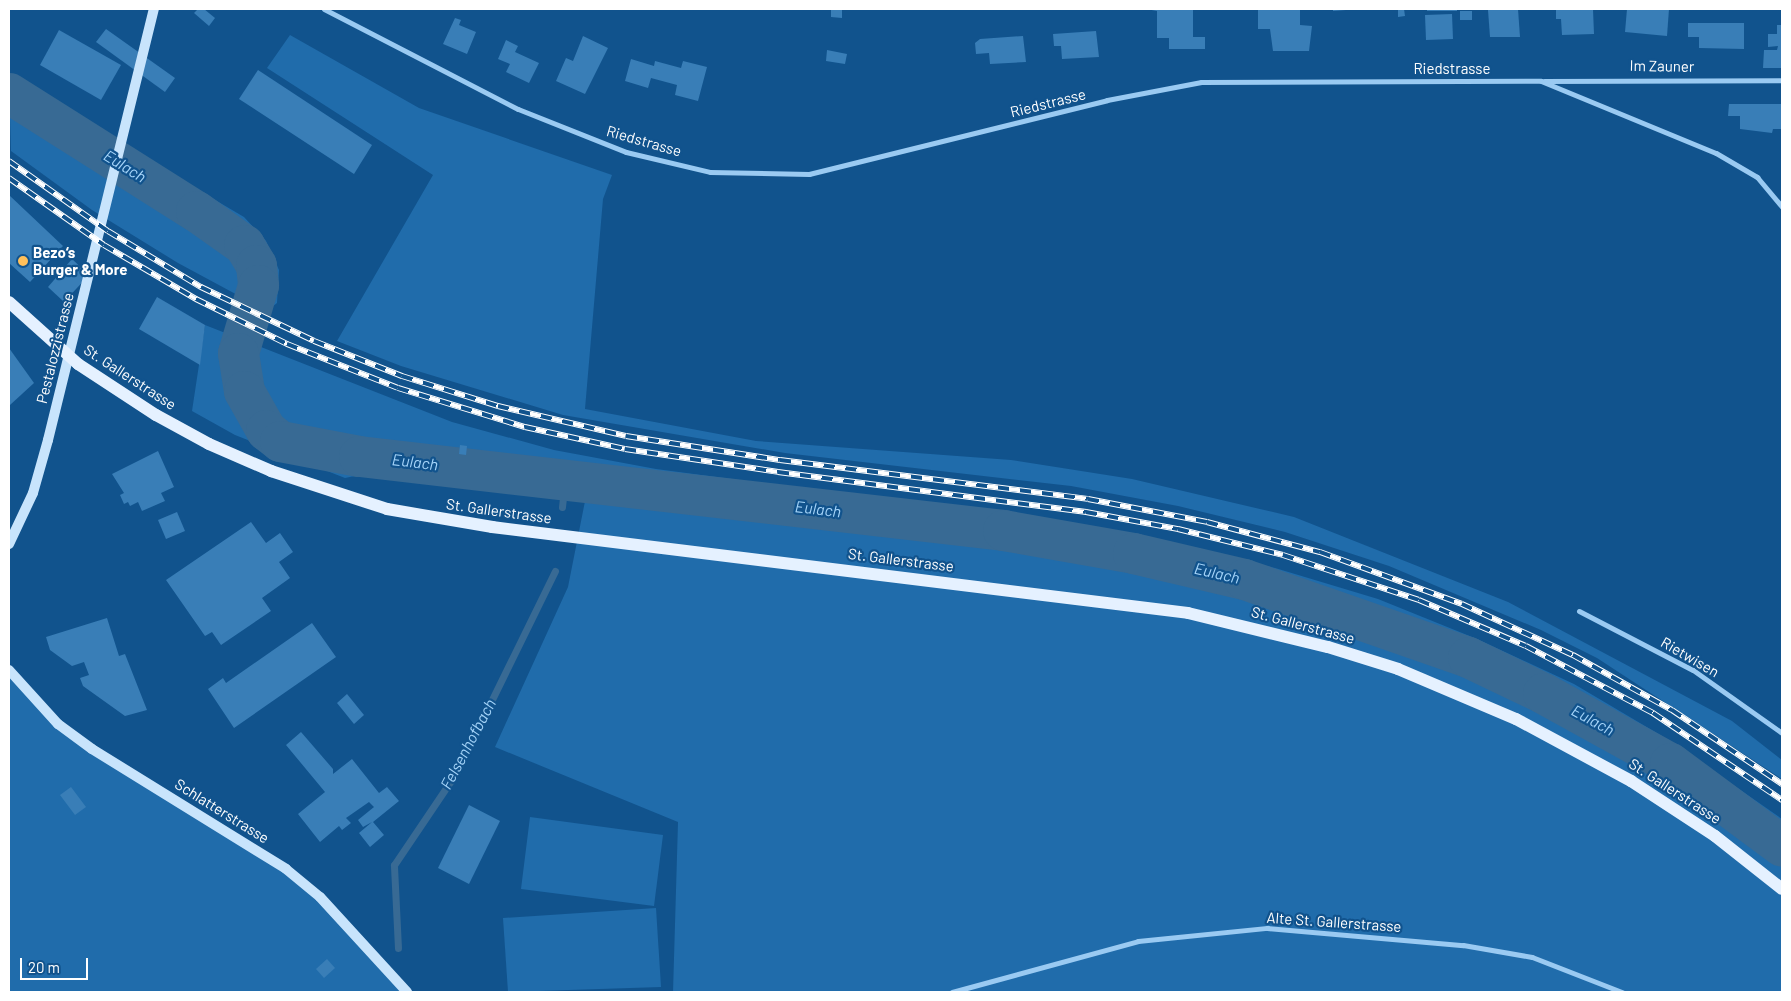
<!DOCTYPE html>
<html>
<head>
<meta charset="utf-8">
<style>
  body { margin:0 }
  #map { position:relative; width:1791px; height:1001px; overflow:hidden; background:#11538d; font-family:Barlow,sans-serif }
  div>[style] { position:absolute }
  .green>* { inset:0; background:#206cab }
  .stream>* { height:7px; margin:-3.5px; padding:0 3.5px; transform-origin:3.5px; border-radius:3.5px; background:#386a94 }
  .river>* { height:41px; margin:-20.5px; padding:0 20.5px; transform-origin:20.5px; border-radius:20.5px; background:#386a94 }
  .building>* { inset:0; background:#397eb7 }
  .street>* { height:5px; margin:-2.5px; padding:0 2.5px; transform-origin:2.5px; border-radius:2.5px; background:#9acaf2 }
  .secondary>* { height:10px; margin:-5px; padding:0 5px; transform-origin:5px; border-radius:5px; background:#c8e4fc }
  .primary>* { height:12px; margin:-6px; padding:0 6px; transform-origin:6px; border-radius:6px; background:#e5f1ff }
  .rail>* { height:5.5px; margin-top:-2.75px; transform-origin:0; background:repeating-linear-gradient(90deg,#11538d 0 11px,#fff 0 22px); box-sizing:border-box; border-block:1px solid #fff }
  .dots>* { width:14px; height:14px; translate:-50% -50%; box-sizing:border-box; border:2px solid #11538d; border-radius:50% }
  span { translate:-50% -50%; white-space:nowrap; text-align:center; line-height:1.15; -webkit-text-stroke:4.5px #11538d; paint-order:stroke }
  .street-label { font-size:15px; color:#fff }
  .poi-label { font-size:15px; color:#fff; font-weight:700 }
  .left { translate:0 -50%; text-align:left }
  .water-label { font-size:16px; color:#a5d4f9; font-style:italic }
  .frame { position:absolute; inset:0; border:10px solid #fff; pointer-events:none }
  .scale { position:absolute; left:20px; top:958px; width:68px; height:22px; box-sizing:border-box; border:2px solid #fff; border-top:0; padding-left:6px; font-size:15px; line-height:18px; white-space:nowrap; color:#fff; -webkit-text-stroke:4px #11538d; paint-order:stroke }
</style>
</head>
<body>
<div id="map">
  <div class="green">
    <i style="clip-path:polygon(290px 35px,419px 108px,612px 175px,603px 199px,585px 409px,756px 441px,1011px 460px,1132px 479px,1294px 517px,1508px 602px,1732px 721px,1782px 760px,1782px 779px,1597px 658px,1541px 630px,1389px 566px,1285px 532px,1178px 506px,1071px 486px,785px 453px,563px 415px,401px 366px,337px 341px,433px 175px,267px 68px)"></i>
    <i style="clip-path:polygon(9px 83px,23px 92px,26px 87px,138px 159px,144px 158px,244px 217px,266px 241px,279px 270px,277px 303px,267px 311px,178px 263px,92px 210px,11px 151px)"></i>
    <i style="clip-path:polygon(205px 325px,452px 422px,554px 450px,656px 469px,1083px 525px,1170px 543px,1275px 568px,1378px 599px,1477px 639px,1574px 684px,1667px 739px,1782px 819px,1782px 992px,673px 992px,678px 822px,495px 747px,568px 587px,587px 491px,374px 472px,345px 478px,235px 435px,192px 411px)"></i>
    <i style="clip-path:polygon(9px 670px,58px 724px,286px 869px,407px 992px,9px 992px)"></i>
    <i style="clip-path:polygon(530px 817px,663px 835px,654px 906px,521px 889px)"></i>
    <i style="clip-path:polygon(656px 908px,661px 987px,508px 992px,503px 918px)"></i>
  </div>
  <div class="stream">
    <i style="left:562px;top:507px;width:28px;rotate:-84deg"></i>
    <i style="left:398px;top:948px;width:83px;rotate:-92.8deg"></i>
    <i style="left:394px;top:865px;width:111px;rotate:-56deg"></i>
    <i style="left:456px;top:773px;width:225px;rotate:-63.9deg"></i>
  </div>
  <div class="river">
    <i style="left:9px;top:93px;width:221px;rotate:32.3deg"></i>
    <i style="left:196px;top:211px;width:59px;rotate:35.3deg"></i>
    <i style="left:244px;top:245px;width:23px;rotate:59deg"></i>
    <i style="left:256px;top:265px;width:20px;rotate:84deg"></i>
    <i style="left:258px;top:285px;width:71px;rotate:106.4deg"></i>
    <i style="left:238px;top:353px;width:38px;rotate:81deg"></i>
    <i style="left:244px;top:391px;width:45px;rotate:60.6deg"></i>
    <i style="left:266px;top:430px;width:18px;rotate:38deg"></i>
    <i style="left:280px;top:441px;width:80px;rotate:10.8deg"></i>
    <i style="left:359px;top:456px;width:648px;rotate:6.55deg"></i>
    <i style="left:1003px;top:530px;width:132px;rotate:10deg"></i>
    <i style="left:1133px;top:553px;width:114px;rotate:13.2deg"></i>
    <i style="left:1244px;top:579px;width:237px;rotate:19.2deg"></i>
    <i style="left:1468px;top:657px;width:83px;rotate:25.6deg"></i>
    <i style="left:1543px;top:693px;width:145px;rotate:28.9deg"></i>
    <i style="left:1670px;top:763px;width:139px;rotate:36.5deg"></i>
  </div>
  <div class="building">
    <i style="clip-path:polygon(198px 9px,204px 9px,215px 18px,209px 26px,194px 13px)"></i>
    <i style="clip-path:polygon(831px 9px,842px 9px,842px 18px,831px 17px)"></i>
    <i style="clip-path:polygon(1146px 9px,1193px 10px,1193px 37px,1205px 37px,1205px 49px,1169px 49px,1169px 38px,1157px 38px,1157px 11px)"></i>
    <i style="clip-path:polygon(1258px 9px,1300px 9px,1300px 25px,1312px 26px,1309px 51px,1273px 51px,1270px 29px,1258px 29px)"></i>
    <i style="clip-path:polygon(1333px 9px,1346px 9px,1346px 10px,1333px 11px)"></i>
    <i style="clip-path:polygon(1398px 9px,1404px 9px,1405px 16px,1398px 17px)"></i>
    <i style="clip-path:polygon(1427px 9px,1457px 9px,1457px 11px,1427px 11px)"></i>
    <i style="clip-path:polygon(1518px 9px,1520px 37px,1490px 37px,1488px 10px)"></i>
    <i style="clip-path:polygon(1556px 9px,1593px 9px,1594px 34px,1562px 35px,1561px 19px,1556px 19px)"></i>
    <i style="clip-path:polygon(1627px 9px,1669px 9px,1667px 36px,1625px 32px)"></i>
    <i style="clip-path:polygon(1460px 11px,1472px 11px,1472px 20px,1460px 20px)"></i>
    <i style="clip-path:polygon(1452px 14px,1453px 39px,1426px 40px,1425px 15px)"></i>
    <i style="clip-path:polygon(455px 18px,461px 20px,459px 25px,476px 32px,467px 54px,443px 44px)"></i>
    <i style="clip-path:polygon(1688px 23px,1744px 23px,1744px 49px,1699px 48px,1699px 37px,1688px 37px)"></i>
    <i style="clip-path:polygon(1777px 25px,1782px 25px,1781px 68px,1763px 68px,1764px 50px,1777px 50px,1778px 46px,1768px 47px,1768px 34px,1777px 34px)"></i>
    <i style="clip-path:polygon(106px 29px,175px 78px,165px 92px,96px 42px)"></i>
    <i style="clip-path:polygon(59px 30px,121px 65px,101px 100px,40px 65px)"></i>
    <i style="clip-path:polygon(1096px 31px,1099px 57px,1062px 59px,1061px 46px,1054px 46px,1053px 34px)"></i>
    <i style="clip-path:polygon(583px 36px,608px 48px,585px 94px,556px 81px,566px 58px,573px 61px)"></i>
    <i style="clip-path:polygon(1023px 36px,1026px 62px,990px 64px,989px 53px,976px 54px,975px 43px,980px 39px)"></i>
    <i style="clip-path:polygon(506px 40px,518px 46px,515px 52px,539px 63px,529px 83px,506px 72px,510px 64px,498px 59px)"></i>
    <i style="clip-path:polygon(827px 50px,847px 54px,845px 64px,826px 61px)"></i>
    <i style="clip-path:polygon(631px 59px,654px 66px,655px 61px,681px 68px,683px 61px,707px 67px,698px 101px,675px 95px,677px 85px,651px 78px,648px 88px,625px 81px)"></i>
    <i style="clip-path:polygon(258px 70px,372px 145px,354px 174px,239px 99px)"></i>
    <i style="clip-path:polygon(1729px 104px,1782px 104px,1782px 129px,1773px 129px,1772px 133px,1740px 129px,1740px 116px,1728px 116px)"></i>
    <i style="clip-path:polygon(9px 195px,63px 246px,30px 282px,9px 263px)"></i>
    <i style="clip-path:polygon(72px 259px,89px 275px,64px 302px,48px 287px)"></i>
    <i style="clip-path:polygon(157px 297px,205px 325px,200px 365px,139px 329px)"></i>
    <i style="clip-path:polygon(9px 348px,34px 383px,10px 405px,9px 403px)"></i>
    <i style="clip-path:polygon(460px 445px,467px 446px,466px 455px,459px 454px)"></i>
    <i style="clip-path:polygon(158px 451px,174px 487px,161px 493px,165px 501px,142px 511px,138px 502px,130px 506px,128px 502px,124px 504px,120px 495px,124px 493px,112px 474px)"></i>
    <i style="clip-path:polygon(177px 512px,185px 531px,166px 539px,158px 520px)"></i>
    <i style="clip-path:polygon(251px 522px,266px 543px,280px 533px,293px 552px,279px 562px,290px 578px,262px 598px,271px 611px,221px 645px,212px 632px,205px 636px,166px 580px)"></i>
    <i style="clip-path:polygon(107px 618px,119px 656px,125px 654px,147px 710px,125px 716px,83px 686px,80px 678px,89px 675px,84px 662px,72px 666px,50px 650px,46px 637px)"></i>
    <i style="clip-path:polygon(312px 623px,336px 657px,234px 728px,208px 689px,223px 678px,226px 683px)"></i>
    <i style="clip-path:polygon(347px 694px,364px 715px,354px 724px,337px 703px)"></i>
    <i style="clip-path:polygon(301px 732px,333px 769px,333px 774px,352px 759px,379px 793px,387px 787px,399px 801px,373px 822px,384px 835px,370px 847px,359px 833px,372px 822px,363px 827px,358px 820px,374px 807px,369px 802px,346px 818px,351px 823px,342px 830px,339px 826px,320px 842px,298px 814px,325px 792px,286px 745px)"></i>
    <i style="clip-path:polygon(71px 787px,86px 807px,75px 815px,60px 795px)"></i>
    <i style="clip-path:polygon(469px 805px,500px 821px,469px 884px,438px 868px)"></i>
    <i style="clip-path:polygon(327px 959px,335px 968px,324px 978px,316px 969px)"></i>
  </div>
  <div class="street">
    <i style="left:324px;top:9px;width:218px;rotate:27.3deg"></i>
    <i style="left:518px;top:109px;width:116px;rotate:21.7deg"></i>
    <i style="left:626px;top:152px;width:86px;rotate:13.4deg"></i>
    <i style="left:710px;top:172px;width:99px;rotate:1.2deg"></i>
    <i style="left:809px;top:174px;width:307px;rotate:-13.9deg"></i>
    <i style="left:1107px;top:100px;width:96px;rotate:-10.8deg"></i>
    <i style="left:1201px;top:82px;width:340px;rotate:-0.2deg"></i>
    <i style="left:1541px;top:81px;width:189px;rotate:22.4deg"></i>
    <i style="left:1716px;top:153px;width:48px;rotate:30.3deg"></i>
    <i style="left:1757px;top:177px;width:39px;rotate:50deg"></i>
    <i style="left:1544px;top:81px;width:238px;rotate:-0.2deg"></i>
    <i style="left:1579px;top:611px;width:128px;rotate:27.4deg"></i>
    <i style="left:1693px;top:670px;width:109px;rotate:35.3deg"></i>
    <i style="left:952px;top:992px;width:193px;rotate:-15.3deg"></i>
    <i style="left:1138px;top:941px;width:130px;rotate:-5.8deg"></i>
    <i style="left:1267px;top:928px;width:197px;rotate:5deg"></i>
    <i style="left:1463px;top:945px;width:70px;rotate:9.9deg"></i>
    <i style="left:1532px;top:957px;width:97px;rotate:21.3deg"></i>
  </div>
  <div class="secondary">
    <i style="left:9px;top:544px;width:56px;rotate:-64.8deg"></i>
    <i style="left:33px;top:493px;width:55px;rotate:-74.2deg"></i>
    <i style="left:48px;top:440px;width:444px;rotate:-76.2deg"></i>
    <i style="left:9px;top:670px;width:73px;rotate:47.8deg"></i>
    <i style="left:58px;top:724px;width:42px;rotate:36.3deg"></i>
    <i style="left:92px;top:749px;width:228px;rotate:31.7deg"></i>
    <i style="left:286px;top:869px;width:44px;rotate:39.5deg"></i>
    <i style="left:320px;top:897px;width:129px;rotate:47.5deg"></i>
  </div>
  <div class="primary">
    <i style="left:9px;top:302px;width:93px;rotate:41.9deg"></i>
    <i style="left:78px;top:364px;width:93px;rotate:33.2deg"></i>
    <i style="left:156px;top:415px;width:60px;rotate:28.7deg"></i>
    <i style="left:209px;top:444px;width:68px;rotate:23.5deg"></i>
    <i style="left:271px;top:471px;width:122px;rotate:18.1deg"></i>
    <i style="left:387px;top:509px;width:107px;rotate:9.7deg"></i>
    <i style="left:492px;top:527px;width:701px;rotate:7.04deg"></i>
    <i style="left:1188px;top:613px;width:144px;rotate:13.7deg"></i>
    <i style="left:1328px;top:647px;width:73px;rotate:17.4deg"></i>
    <i style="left:1398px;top:669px;width:128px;rotate:23deg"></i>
    <i style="left:1516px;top:719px;width:131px;rotate:28.3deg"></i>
    <i style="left:1631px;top:781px;width:100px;rotate:33.2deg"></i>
    <i style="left:1715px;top:836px;width:85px;rotate:38.3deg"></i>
  </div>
  <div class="rail">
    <i style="left:9px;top:161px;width:121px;rotate:35.3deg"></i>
    <i style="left:108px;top:231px;width:109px;rotate:31.1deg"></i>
    <i style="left:201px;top:287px;width:125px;rotate:25.5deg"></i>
    <i style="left:314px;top:341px;width:95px;rotate:21.7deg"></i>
    <i style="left:402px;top:376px;width:101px;rotate:17.4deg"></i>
    <i style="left:498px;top:406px;width:131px;rotate:13.2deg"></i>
    <i style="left:626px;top:436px;width:156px;rotate:8.9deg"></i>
    <i style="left:780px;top:460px;width:310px;rotate:7.2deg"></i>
    <i style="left:1088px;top:499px;width:121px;rotate:10.9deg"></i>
    <i style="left:1207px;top:522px;width:117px;rotate:14.9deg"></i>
    <i style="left:1320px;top:552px;width:151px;rotate:20.1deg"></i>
    <i style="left:1462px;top:604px;width:122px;rotate:24.7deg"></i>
    <i style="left:1573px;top:655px;width:113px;rotate:29.1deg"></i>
    <i style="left:1672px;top:710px;width:133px;rotate:33.9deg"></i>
    <i style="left:9px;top:178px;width:116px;rotate:35.2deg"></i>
    <i style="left:104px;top:245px;width:107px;rotate:30.4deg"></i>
    <i style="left:196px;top:299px;width:102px;rotate:26.3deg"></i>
    <i style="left:287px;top:344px;width:119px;rotate:21.6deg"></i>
    <i style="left:398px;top:388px;width:133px;rotate:17.1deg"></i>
    <i style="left:525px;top:427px;width:102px;rotate:12.4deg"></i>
    <i style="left:625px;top:449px;width:155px;rotate:8.5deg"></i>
    <i style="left:778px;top:472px;width:311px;rotate:7.4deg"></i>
    <i style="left:1086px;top:512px;width:94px;rotate:10.5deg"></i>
    <i style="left:1178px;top:529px;width:108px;rotate:13.9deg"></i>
    <i style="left:1283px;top:555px;width:143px;rotate:18.3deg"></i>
    <i style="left:1419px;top:600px;width:116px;rotate:23.3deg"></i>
    <i style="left:1526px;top:646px;width:144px;rotate:27.8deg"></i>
    <i style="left:1653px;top:713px;width:156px;rotate:34deg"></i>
  </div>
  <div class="dots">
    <i style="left:23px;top:261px;background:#ffc05b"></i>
  </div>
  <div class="street-label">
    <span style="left:1662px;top:66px;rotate:1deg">Im Zauner</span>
    <span style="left:1452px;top:69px">Riedstrasse</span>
    <span style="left:1048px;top:103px;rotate:-14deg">Riedstrasse</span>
    <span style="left:644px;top:141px;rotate:16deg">Riedstrasse</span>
    <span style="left:55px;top:348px;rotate:-76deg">Pestalozzistrasse</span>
    <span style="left:130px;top:377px;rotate:33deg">St. Gallerstrasse</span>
    <span style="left:499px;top:511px;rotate:8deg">St. Gallerstrasse</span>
    <span style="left:901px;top:560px;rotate:7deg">St. Gallerstrasse</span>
    <span style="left:1303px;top:625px;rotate:15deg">St. Gallerstrasse</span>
    <span style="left:1690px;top:657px;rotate:30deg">Rietwisen</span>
    <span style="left:1675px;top:791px;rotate:33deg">St. Gallerstrasse</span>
    <span style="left:222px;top:811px;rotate:32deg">Schlatterstrasse</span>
    <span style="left:1334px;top:922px;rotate:4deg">Alte St. Gallerstrasse</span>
  </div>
  <div class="poi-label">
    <span class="left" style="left:33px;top:261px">Bezo‘s<br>Burger &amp; More</span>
  </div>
  <div class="water-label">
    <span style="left:125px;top:166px;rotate:32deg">Eulach</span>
    <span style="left:415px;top:462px;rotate:7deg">Eulach</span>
    <span style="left:818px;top:509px;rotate:7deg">Eulach</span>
    <span style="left:1217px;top:573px;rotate:13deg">Eulach</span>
    <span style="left:1593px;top:720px;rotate:29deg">Eulach</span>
    <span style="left:468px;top:744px;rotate:-62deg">Felsenhofbach</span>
  </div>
  <div class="frame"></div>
  <div class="scale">20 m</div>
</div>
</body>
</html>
